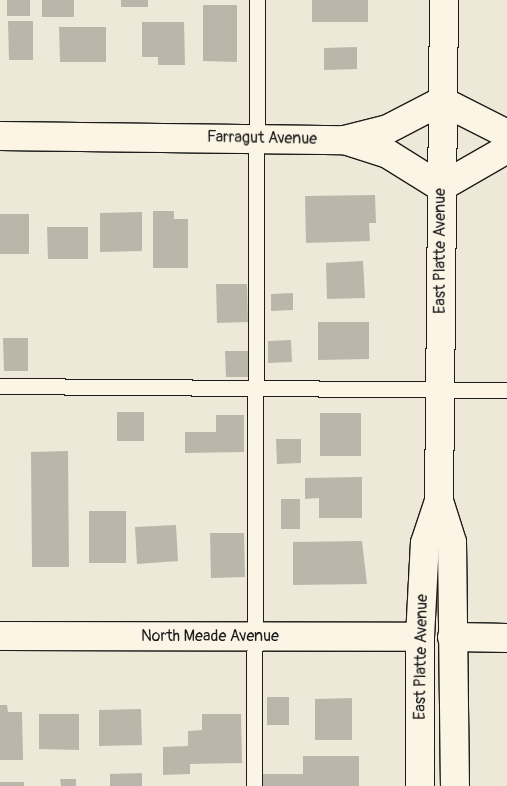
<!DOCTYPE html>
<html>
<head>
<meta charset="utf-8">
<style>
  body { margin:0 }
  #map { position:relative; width:507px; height:786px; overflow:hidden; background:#eee8d9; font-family:Pangolin,sans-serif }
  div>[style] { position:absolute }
  .building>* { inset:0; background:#bab6aa }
  .roads { filter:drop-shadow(1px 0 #1c1c1c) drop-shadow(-1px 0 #1c1c1c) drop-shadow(0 1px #1c1c1c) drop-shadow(0 -1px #1c1c1c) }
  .service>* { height:15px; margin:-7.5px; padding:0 7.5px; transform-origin:7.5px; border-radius:7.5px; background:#fcf5e5 }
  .minor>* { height:28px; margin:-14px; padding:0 14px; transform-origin:14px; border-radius:14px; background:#fcf5e5 }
  .primary>* { height:28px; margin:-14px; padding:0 14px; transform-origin:14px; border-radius:14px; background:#fcf5e5 }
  span { translate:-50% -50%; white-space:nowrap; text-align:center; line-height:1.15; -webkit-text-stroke:4px #fcf5e5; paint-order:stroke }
  .street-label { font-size:16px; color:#1c1c1c }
</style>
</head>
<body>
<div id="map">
  <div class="building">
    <i style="clip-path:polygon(7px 0,30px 0,30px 16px,7px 16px)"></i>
    <i style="clip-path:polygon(42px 0,74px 0,74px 17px,42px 17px)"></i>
    <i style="clip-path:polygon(121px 0,148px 0,148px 7px,121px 7px)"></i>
    <i style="clip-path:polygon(312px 0,368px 0,368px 22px,312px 22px)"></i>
    <i style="clip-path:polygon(203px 5px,237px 5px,237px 62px,203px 61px)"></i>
    <i style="clip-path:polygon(8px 21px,33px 21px,33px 60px,9px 60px)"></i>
    <i style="clip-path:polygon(142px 22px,184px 22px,185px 65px,158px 65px,158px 57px,142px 57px)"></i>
    <i style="clip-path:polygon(59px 27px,106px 27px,106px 62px,60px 62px)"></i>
    <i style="clip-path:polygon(357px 47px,357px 69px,324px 70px,324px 48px)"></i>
    <i style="clip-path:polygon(375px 195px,376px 223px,369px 223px,370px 241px,306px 243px,305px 196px)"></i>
    <i style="clip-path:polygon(153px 211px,174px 211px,174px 219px,188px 219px,188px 268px,153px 268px)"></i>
    <i style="clip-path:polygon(142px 212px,142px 251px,100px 252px,100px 213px)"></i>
    <i style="clip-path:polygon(0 214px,29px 214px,29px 254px,0 254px)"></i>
    <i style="clip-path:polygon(47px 227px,88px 227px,88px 259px,48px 259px)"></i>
    <i style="clip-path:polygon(363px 261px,365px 298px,327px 299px,326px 263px)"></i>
    <i style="clip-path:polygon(216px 284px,247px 284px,248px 322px,217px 323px)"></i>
    <i style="clip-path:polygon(293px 293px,293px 310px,271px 311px,271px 294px)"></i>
    <i style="clip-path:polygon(318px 322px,369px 322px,369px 359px,318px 360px)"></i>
    <i style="clip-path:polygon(3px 338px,28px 338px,28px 371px,4px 371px)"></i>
    <i style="clip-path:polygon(291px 340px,292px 362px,268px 363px,268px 341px)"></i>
    <i style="clip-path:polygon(225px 351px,249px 351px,249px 377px,226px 377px)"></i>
    <i style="clip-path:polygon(117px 412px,144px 412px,144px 441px,117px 441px)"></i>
    <i style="clip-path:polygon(320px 413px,361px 413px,361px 456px,320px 456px)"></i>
    <i style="clip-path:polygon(216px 415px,244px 415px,244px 452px,185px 453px,185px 432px,216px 432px)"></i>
    <i style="clip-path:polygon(276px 439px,301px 439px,301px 463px,277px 464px)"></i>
    <i style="clip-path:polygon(68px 451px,69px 567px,32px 567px,31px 452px)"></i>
    <i style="clip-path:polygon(362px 477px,362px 518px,319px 518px,319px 498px,305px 499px,305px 478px)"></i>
    <i style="clip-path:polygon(281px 499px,300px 499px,300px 529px,281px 529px)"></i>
    <i style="clip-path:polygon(89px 511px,126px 511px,126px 563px,89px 563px)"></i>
    <i style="clip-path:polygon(176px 525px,178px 561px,137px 564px,135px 527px)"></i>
    <i style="clip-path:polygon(210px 533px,244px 533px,245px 577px,211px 578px)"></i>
    <i style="clip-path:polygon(362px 541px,367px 584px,293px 585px,293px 542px)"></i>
    <i style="clip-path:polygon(267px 697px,289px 697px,289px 725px,267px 725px)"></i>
    <i style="clip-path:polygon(352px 698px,352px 740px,315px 740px,315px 699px)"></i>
    <i style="clip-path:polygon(0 705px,7px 705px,8px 712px,22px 712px,23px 760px,0 760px)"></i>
    <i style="clip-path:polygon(141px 709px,142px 745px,99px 746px,99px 710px)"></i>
    <i style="clip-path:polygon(39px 714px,79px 714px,79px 750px,39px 749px)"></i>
    <i style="clip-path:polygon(202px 714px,241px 714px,242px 763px,190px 764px,190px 774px,163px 775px,163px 747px,188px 746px,188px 731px,202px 730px)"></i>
    <i style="clip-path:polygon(303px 756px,359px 756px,359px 786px,263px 786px,263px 774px,303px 774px)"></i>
    <i style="clip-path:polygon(142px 773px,142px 786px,110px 786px,110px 774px)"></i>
    <i style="clip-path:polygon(60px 779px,76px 779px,76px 786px,61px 786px)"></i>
    <i style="clip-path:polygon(0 782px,24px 782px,24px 786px,0 786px)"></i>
  </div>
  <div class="roads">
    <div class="service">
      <i style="left:0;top:386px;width:507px;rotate:0.45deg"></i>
      <i style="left:254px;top:786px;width:786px;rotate:-89.78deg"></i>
    </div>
    <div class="minor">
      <i style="left:0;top:136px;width:344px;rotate:0.7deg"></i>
      <i style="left:344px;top:140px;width:45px;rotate:-14deg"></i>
      <i style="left:388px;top:129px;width:61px;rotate:-27.4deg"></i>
      <i style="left:442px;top:101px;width:73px;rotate:26.9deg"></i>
      <i style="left:344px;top:140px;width:46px;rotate:17.7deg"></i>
      <i style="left:388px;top:154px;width:62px;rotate:31.9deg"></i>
      <i style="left:441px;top:187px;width:76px;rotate:-29.9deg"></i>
      <i style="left:0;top:636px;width:420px;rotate:0.1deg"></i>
      <i style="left:452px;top:637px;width:55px;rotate:1deg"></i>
    </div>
    <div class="primary">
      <i style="left:439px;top:501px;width:43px;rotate:72.4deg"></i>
      <i style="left:452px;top:542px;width:244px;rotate:89.3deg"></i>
      <i style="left:420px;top:786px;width:149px;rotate:-90deg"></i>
      <i style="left:420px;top:637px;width:94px;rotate:-87deg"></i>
      <i style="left:425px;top:543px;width:44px;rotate:-71.6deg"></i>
      <i style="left:439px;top:501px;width:501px;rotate:-89.43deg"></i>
    </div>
  </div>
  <div class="street-label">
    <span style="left:262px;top:138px;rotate:1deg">Farragut Avenue</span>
    <span style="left:440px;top:251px;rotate:-90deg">East Platte Avenue</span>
    <span style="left:210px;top:636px">North Meade Avenue</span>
    <span style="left:421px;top:657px;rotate:-89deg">East Platte Avenue</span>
  </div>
</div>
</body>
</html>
